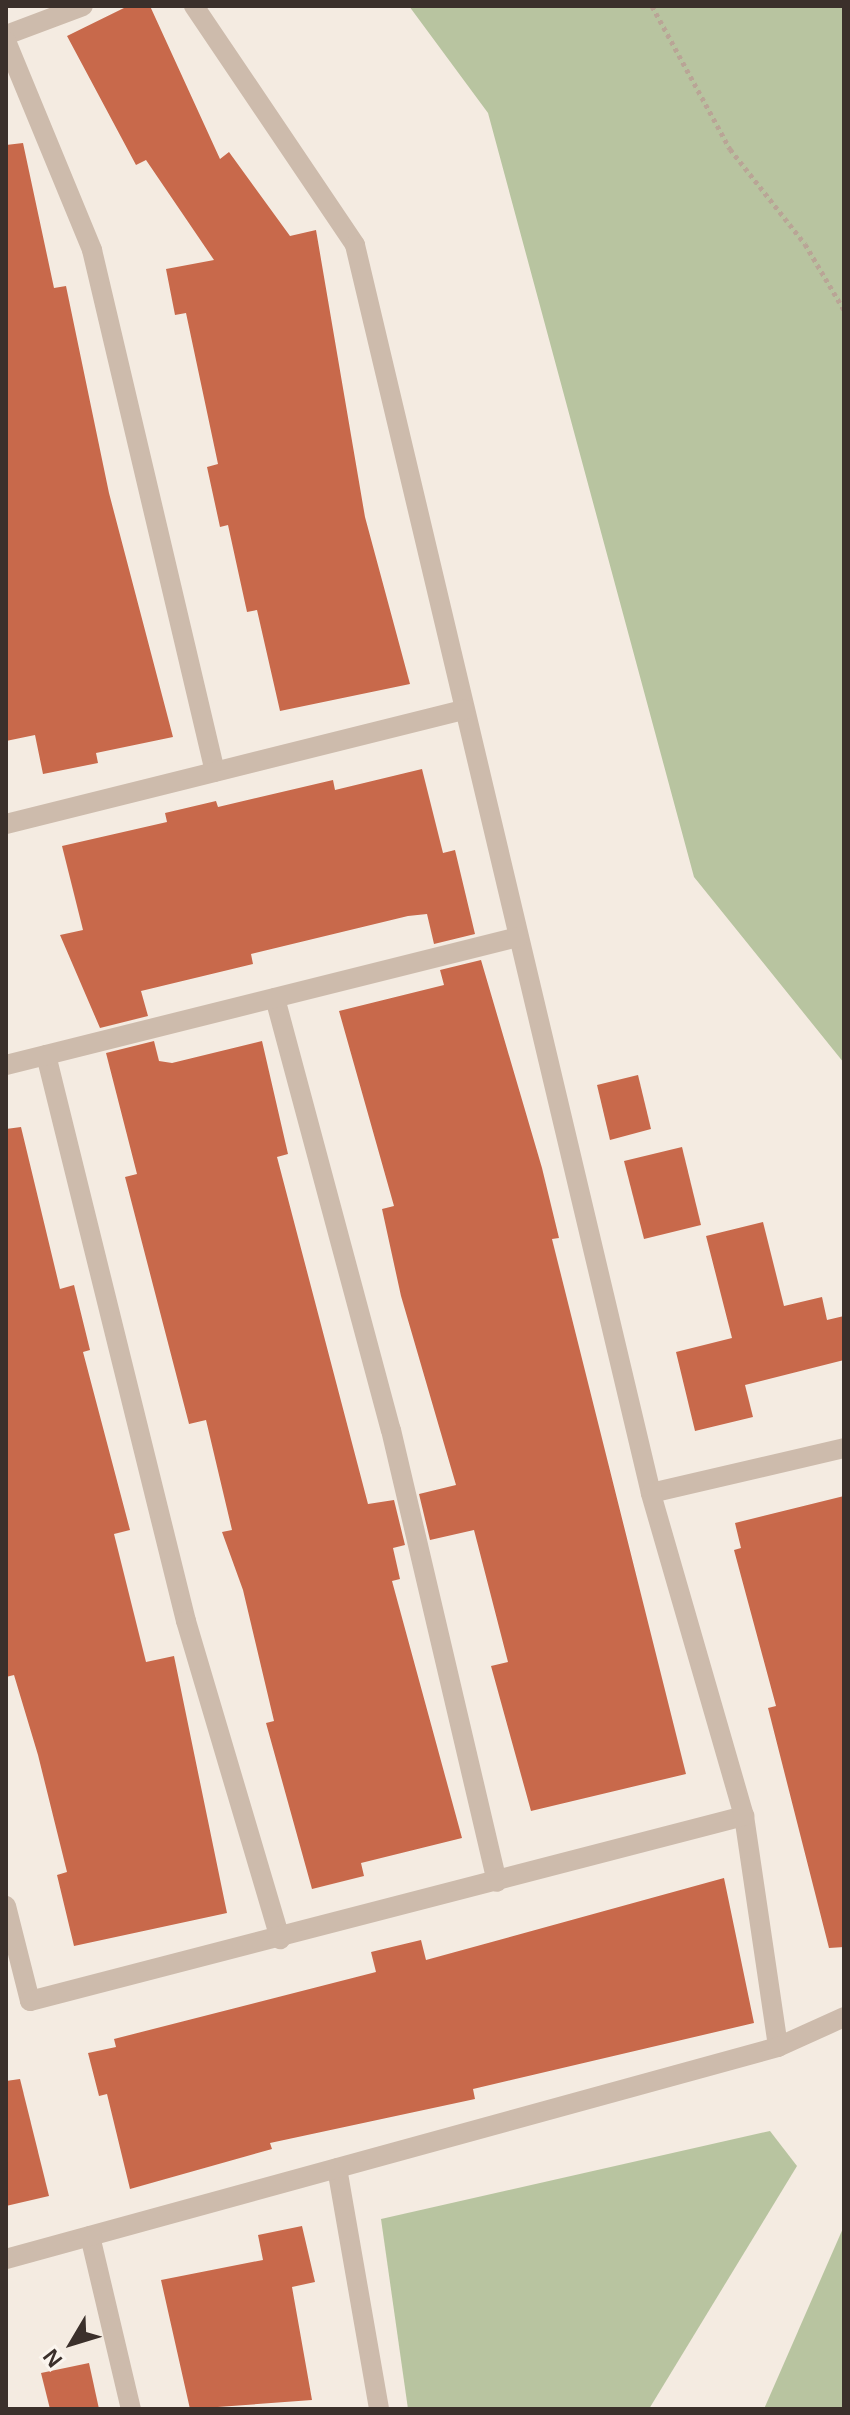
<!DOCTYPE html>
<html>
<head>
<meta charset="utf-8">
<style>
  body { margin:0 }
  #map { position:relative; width:850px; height:2415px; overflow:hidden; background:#f4ebe1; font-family:Arial,sans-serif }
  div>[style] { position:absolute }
  .green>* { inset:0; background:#b8c4a0 }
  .building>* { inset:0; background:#c8694b }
  .path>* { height:5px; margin-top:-2.5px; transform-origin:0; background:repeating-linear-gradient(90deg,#b9a596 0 4px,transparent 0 8px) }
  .minor>* { height:20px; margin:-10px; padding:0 10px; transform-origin:10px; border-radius:10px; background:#cdbbac }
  span { translate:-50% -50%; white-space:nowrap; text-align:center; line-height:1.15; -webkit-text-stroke:8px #fbf5ee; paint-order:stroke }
  .frame { position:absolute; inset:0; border:8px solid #3b302b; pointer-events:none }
  .north { position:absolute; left:32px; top:2303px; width:80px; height:80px; -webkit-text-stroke:6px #fbf5ee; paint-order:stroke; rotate:232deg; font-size:22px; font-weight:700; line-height:32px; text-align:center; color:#3b302b }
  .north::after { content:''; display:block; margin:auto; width:28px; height:36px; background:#3b302b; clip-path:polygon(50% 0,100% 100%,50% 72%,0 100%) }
</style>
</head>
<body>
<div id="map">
  <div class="green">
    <i style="clip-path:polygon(409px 6px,844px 6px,844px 1063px,694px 877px,488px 113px)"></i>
    <i style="clip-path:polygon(770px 2131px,797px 2166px,649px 2409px,408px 2409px,381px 2219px)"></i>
    <i style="clip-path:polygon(844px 2226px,844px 2409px,764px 2409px)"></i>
  </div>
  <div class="building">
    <i style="clip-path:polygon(128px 6px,150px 6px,220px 159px,229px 152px,290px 236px,316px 230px,365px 517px,410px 684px,280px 711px,257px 610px,247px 612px,228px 525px,220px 527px,207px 467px,218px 464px,186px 313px,175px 315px,166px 269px,214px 260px,146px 160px,136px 165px,67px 36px)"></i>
    <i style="clip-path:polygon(23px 143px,54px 288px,66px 286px,109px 493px,173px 737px,96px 753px,98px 763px,43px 774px,35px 735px,6px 741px,6px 145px)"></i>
    <i style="clip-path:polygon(422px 769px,443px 853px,455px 850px,475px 934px,434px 944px,427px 914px,408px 916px,251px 954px,253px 964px,141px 991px,148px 1016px,100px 1028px,60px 935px,83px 930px,62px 846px,167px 822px,165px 813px,216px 801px,218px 807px,333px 780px,335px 790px)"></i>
    <i style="clip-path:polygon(481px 960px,542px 1168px,559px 1238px,552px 1239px,686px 1774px,531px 1811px,491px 1666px,508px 1662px,474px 1530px,430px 1540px,419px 1494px,456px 1485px,401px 1296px,382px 1209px,394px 1206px,339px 1011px,444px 985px,440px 970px)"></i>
    <i style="clip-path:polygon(154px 1041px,159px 1061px,172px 1063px,262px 1041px,288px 1154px,277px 1157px,368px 1504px,394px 1500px,405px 1545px,393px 1548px,400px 1579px,392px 1581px,462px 1838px,361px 1863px,364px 1876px,312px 1889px,266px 1723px,274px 1721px,243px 1590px,222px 1532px,232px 1530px,206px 1420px,189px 1424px,125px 1177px,137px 1174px,106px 1053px)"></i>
    <i style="clip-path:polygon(638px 1075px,651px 1129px,610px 1140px,597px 1085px)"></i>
    <i style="clip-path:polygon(21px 1127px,60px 1289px,74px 1285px,90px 1350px,83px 1352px,130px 1530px,114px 1534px,146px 1662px,174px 1656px,227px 1913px,74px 1946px,57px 1875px,67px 1872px,38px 1755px,14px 1675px,6px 1677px,6px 1129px)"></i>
    <i style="clip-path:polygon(682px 1147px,701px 1225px,644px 1239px,624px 1161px)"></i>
    <i style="clip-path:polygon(763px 1222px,784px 1306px,822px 1297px,827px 1320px,844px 1316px,844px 1360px,745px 1385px,753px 1417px,695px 1431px,676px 1352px,732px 1338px,706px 1236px)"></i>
    <i style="clip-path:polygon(844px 1496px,844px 1947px,829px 1948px,768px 1708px,776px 1706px,734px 1550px,741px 1548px,735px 1523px)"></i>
    <i style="clip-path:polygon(724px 1878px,754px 2023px,473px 2089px,475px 2099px,270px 2143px,272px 2149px,130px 2189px,107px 2094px,99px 2096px,88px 2053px,116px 2047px,114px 2039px,376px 1972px,371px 1952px,421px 1940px,426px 1960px)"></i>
    <i style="clip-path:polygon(20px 2079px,49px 2196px,6px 2206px,6px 2081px)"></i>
    <i style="clip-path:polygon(302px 2226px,315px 2282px,292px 2287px,312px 2400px,190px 2409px,161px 2280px,263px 2260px,258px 2235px)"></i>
    <i style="clip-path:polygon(89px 2363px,99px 2409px,50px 2409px,41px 2373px)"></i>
  </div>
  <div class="path">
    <i style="left:652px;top:6px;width:163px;rotate:61.4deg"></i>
    <i style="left:730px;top:149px;width:121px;rotate:51.7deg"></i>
    <i style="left:805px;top:244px;width:77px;rotate:59.4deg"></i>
  </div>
  <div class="minor">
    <i style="left:194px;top:6px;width:288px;rotate:56deg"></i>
    <i style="left:355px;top:245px;width:1283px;rotate:76.66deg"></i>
    <i style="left:651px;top:1493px;width:198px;rotate:-13.1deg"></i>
    <i style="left:6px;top:35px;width:82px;rotate:-20.6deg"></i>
    <i style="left:6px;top:41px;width:226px;rotate:67.6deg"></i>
    <i style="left:92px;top:250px;width:536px;rotate:76.74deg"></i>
    <i style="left:6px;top:824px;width:472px;rotate:-14deg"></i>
    <i style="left:275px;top:998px;width:447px;rotate:75deg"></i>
    <i style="left:391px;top:1430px;width:464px;rotate:76.8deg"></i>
    <i style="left:46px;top:1055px;width:583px;rotate:76.11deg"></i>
    <i style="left:186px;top:1621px;width:332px;rotate:73.5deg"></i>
    <i style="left:6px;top:1065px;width:528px;rotate:-14.04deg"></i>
    <i style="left:744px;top:1816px;width:233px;rotate:81.6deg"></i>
    <i style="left:6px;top:1906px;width:98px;rotate:75.8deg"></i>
    <i style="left:30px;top:2001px;width:738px;rotate:-14.53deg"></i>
    <i style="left:744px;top:1816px;width:336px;rotate:-106.1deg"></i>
    <i style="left:337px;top:2168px;width:245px;rotate:80.1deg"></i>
    <i style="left:90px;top:2236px;width:178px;rotate:76.7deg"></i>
    <i style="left:6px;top:2259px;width:801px;rotate:-15.36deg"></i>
    <i style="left:778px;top:2047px;width:72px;rotate:-24.4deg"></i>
  </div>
  <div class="frame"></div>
  <div class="north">N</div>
</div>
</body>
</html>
